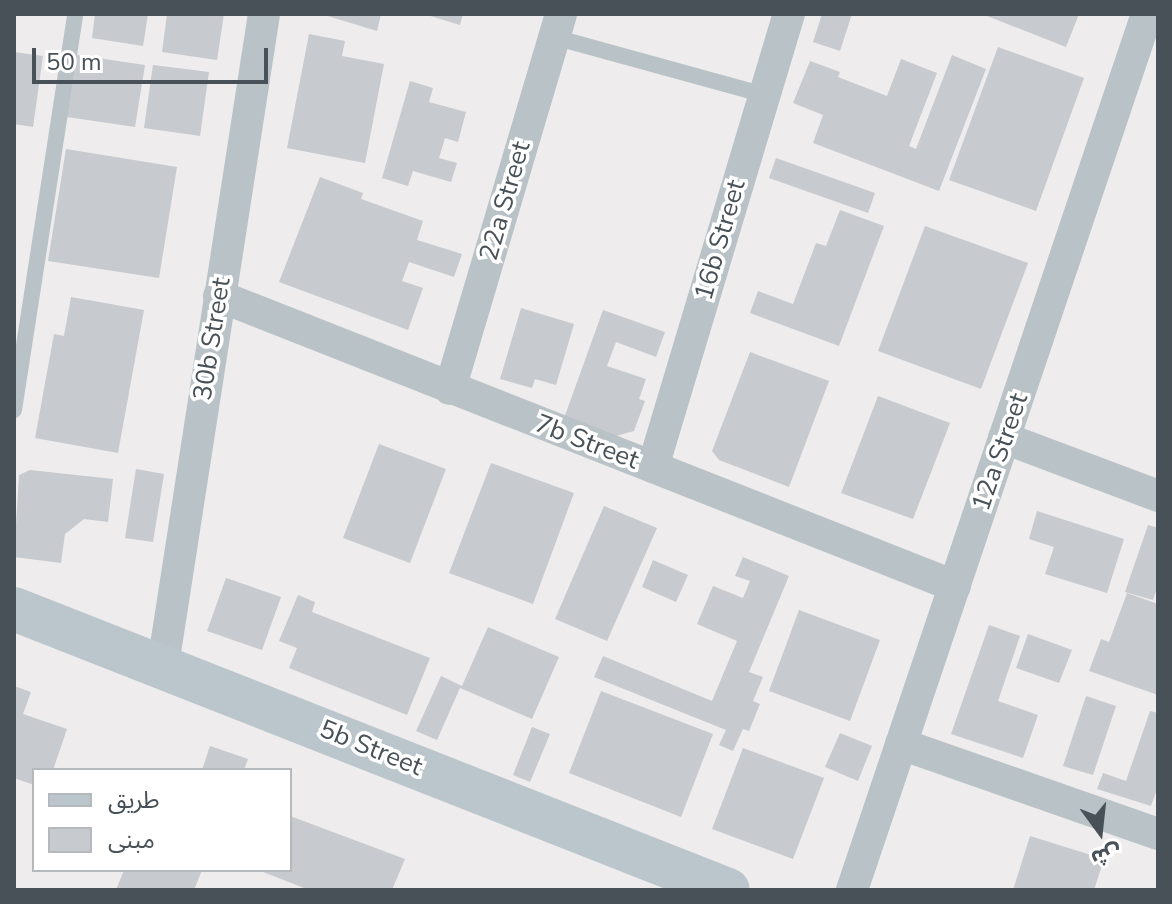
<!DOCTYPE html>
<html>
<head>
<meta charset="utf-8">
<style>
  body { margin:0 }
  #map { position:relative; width:1172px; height:904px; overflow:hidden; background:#eeecec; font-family:"Nunito Sans","Noto Sans Arabic",sans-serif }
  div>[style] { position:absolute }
  .building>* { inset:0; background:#c7cace }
  .lane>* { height:16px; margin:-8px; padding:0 8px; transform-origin:8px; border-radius:8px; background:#b9c2c7 }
  .street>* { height:32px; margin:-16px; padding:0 16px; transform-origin:16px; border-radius:16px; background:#b9c2c7 }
  .secondary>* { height:44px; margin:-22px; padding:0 22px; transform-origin:22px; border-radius:22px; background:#bac5cc }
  span { translate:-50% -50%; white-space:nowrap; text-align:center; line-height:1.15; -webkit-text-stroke:7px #fff; paint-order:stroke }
  .street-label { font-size:26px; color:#475157 }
  .frame { position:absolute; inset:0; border:16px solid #475157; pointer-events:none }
  .legend { position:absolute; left:32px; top:768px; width:260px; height:104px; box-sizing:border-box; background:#fff; border:2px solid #b5b9bc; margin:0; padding:10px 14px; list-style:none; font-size:24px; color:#475157 }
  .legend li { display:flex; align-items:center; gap:16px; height:40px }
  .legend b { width:40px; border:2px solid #b5b9bc }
  .north { position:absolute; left:1060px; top:792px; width:80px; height:80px; -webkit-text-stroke:6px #fff; paint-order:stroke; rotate:165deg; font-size:22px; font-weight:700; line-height:32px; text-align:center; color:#475157 }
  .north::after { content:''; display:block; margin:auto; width:28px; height:36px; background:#475157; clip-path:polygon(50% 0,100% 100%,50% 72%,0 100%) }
  .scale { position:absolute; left:32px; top:48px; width:236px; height:36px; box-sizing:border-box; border:4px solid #475157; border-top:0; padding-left:10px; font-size:24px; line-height:28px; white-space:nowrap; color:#475157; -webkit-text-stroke:6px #fff; paint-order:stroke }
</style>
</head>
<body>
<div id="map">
  <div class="building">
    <i style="clip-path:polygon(95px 14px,148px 14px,143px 46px,92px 38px)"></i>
    <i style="clip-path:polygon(167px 14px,224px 14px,217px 60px,162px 52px)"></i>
    <i style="clip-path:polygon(321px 14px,381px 14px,377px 31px)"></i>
    <i style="clip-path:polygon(424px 14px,463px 14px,460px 25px)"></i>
    <i style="clip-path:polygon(822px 14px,852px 14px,840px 51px,813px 42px)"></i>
    <i style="clip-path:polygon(982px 14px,1079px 14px,1066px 47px)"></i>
    <i style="clip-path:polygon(309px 34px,345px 41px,342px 56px,384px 64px,365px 163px,287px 148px)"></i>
    <i style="clip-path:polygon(998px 47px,1084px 78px,1036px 211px,949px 180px)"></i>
    <i style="clip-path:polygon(14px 52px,43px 56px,33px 127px,14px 124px)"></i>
    <i style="clip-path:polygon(77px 55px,145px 65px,135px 127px,67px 117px)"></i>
    <i style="clip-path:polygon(952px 55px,986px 69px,939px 191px,813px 143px,823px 115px,793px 103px,810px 61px,840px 72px,838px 77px,887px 96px,901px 59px,937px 73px,909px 146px,916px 149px)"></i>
    <i style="clip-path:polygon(153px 65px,209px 72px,200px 136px,144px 128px)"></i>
    <i style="clip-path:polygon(410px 81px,433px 88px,429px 102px,466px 112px,458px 142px,445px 138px,439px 158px,457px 163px,451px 182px,413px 171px,408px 186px,382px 178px)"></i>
    <i style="clip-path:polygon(66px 149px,177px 167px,159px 278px,48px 261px)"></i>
    <i style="clip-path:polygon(776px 158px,875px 193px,868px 213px,769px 178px)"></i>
    <i style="clip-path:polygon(320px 177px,363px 193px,361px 199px,423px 221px,417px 240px,462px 254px,454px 277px,409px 262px,402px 281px,423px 288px,408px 330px,279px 282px)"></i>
    <i style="clip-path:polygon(840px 210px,884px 226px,839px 346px,750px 313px,758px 291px,793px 304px,816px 243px,826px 246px)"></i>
    <i style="clip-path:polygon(925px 226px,1028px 263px,981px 389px,878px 351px)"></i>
    <i style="clip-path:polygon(71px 297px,144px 310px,118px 453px,35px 438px,54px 334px,64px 336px)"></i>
    <i style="clip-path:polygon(521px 308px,574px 324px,556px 385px,535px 379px,532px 388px,500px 379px)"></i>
    <i style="clip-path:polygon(603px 310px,665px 332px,656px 357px,616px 342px,607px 366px,646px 379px,639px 399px,645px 401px,634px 431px,609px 438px,563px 421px)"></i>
    <i style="clip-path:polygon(750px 352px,829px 381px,789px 487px,719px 460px,712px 451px)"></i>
    <i style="clip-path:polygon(878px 396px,950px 423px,913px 519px,841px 493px)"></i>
    <i style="clip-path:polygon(379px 444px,446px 469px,410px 563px,343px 538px)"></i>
    <i style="clip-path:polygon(491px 463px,574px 493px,533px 604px,449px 573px)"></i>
    <i style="clip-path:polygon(136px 469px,164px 474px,153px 542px,125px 538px)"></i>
    <i style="clip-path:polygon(30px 470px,113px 479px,108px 522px,84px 519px,65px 534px,61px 563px,14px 557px,19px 475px)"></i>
    <i style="clip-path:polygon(604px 506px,657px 528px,607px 641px,555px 619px)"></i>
    <i style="clip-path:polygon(1037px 511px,1124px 539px,1107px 593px,1045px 574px,1054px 547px,1029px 539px)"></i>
    <i style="clip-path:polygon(1148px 525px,1158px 528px,1158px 585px,1153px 600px,1125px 592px)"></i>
    <i style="clip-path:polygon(743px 557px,789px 576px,749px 672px,763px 677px,753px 701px,760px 704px,749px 731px,743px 729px,733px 751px,719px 745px,726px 730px,594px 677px,603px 656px,712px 701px,737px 641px,697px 624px,713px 586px,743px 598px,750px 581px,735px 576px)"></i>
    <i style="clip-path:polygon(653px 560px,688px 575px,676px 602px,642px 587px)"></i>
    <i style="clip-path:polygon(226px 578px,281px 597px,262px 650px,207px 631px)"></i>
    <i style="clip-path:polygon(1127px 593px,1158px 604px,1158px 695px,1089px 671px,1101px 639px,1109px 642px)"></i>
    <i style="clip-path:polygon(298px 595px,315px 602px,312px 612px,430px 658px,407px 715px,289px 668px,297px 648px,279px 641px)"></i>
    <i style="clip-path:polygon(799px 610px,880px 640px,850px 721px,769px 691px)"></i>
    <i style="clip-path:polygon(989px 625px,1020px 636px,998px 701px,1038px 715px,1023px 758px,951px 734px)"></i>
    <i style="clip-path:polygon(488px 627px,559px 657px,532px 719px,460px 688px,437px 740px,416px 731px,441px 676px,462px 686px)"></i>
    <i style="clip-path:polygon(1028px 634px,1072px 650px,1059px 683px,1016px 668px)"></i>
    <i style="clip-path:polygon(14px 686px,31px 692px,23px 714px,67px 729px,53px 770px,34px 770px,34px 785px,14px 778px)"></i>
    <i style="clip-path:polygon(601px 691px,713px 734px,681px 817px,569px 773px)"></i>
    <i style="clip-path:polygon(1086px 696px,1116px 706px,1093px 775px,1063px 766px)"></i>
    <i style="clip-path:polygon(1150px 711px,1158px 713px,1158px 786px,1151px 806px,1097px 789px,1103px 773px,1126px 781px)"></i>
    <i style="clip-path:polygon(532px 727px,550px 734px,530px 782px,513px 775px)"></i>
    <i style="clip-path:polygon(840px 733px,872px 746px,858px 781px,825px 767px)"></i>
    <i style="clip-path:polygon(210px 746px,248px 759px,244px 770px,202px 770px)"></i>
    <i style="clip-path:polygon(743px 748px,824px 778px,793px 859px,712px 829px)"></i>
    <i style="clip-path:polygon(290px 816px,405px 859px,392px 890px,309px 890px,258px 870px,290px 870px)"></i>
    <i style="clip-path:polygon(1030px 836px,1104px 859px,1094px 890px,1013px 890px)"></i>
    <i style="clip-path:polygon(124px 870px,202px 870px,194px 890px,116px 890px)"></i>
  </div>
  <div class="lane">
    <i style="left:554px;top:37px;width:218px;rotate:15.4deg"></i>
    <i style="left:14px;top:410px;width:401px;rotate:-81.2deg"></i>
  </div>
  <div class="street">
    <i style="left:219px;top:296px;width:791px;rotate:21.51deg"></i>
    <i style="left:450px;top:389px;width:391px;rotate:-73.5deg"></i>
    <i style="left:1004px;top:438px;width:165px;rotate:20.6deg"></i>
    <i style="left:653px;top:467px;width:473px;rotate:-73.3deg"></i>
    <i style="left:163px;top:665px;width:659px;rotate:-81.18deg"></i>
    <i style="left:901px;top:744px;width:272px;rotate:19.3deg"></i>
    <i style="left:852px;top:890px;width:924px;rotate:-71.39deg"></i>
  </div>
  <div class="secondary">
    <i style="left:14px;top:609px;width:767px;rotate:21.48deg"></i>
  </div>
  <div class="street-label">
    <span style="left:505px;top:201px;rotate:-74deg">22a Street</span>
    <span style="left:720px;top:240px;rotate:-74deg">16b Street</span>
    <span style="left:212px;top:339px;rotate:-81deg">30b Street</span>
    <span style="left:587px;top:442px;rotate:21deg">7b Street</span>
    <span style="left:1000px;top:452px;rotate:-71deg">12a Street</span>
    <span style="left:371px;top:748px;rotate:22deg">5b Street</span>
  </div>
  <div class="frame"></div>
  <ul class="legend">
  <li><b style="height:10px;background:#bac5cc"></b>طريق</li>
  <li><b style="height:22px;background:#c7cace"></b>مبنى</li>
  </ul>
  <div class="north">ش</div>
  <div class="scale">50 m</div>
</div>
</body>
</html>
